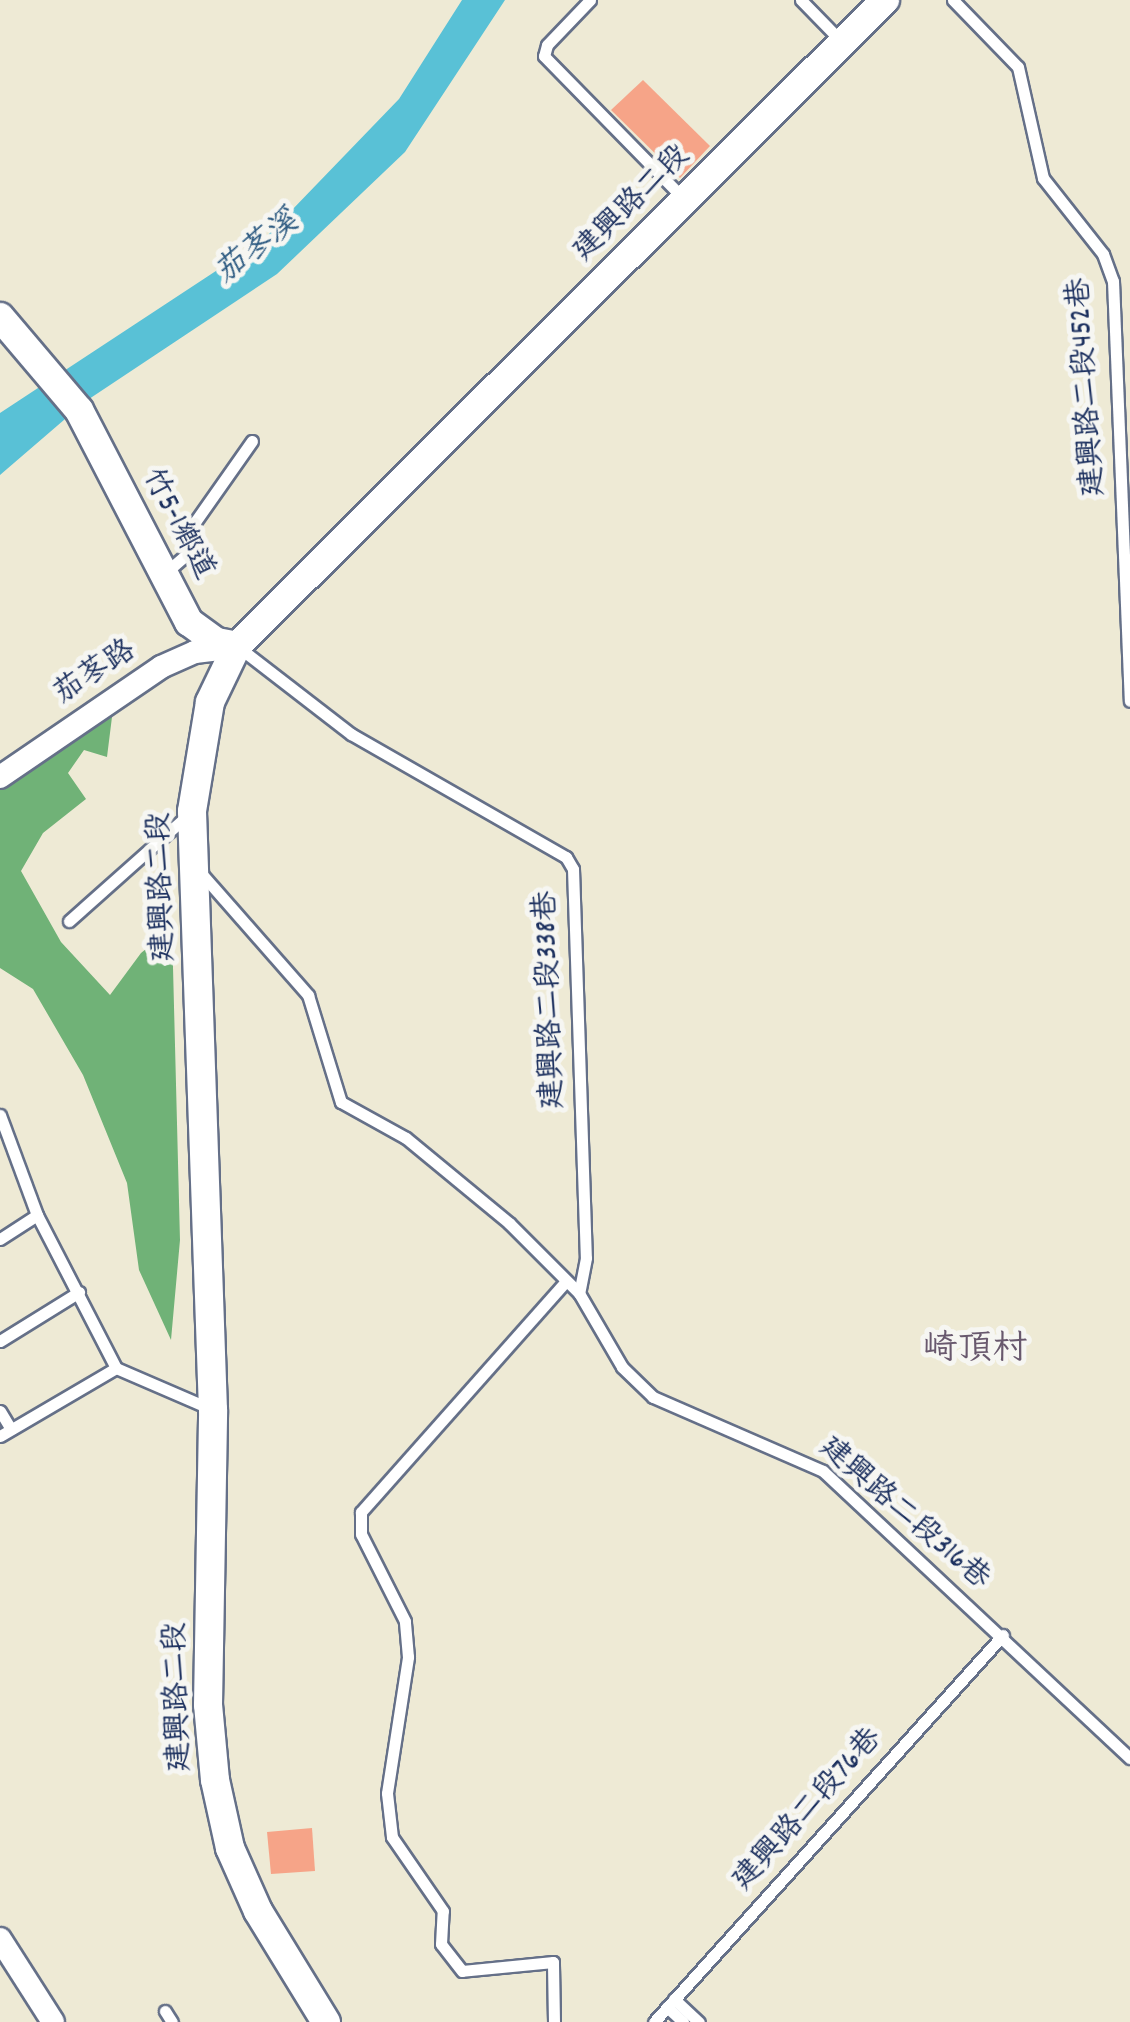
<!DOCTYPE html>
<html>
<head>
<meta charset="utf-8">
<style>
  body { margin:0 }
  #map { position:relative; width:1130px; height:2022px; overflow:hidden; background:#eeead5; font-family:Dekko,"LXGW WenKai TC",sans-serif }
  div>[style] { position:absolute }
  .forest>* { inset:0; background:#70b277 }
  .water>* { inset:0; background:#59c1d6 }
  .building>* { inset:0; background:#f6a488 }
  .roads { filter:drop-shadow(2px 0 #657088) drop-shadow(-2px 0 #657088) drop-shadow(0 2px #657088) drop-shadow(0 -2px #657088) }
  .service>* { height:11px; margin:-5.5px; padding:0 5.5px; transform-origin:5.5px; border-radius:5.5px; background:#fff }
  .minor>* { height:22px; margin:-11px; padding:0 11px; transform-origin:11px; border-radius:11px; background:#fff }
  .tertiary>* { height:28px; margin:-14px; padding:0 14px; transform-origin:14px; border-radius:14px; background:#fff }
  span { translate:-50% -50%; white-space:nowrap; text-align:center; line-height:1.15; -webkit-text-stroke:10px #f6f6f2; paint-order:stroke }
  .street-label { font-size:30px; color:#1b2f5e }
  .water-label { font-size:32px; color:#2e5b82; font-style:italic }
  .quarter-label { font-size:35px; color:#68586d }
</style>
</head>
<body>
<div id="map">
  <div class="forest">
    <i style="clip-path:polygon(116px 685px,107px 757px,84px 750px,68px 773px,86px 799px,43px 833px,21px 871px,61px 942px,110px 995px,141px 953px,172px 928px,180px 1240px,171px 1340px,139px 1270px,127px 1183px,83px 1075px,33px 989px,0 968px,0 787px)"></i>
  </div>
  <div class="water">
    <i style="clip-path:polygon(462px 0,505px 0,405px 152px,277px 274px,86px 401px,0 475px,0 413px,263px 240px,399px 99px)"></i>
  </div>
  <div class="building">
    <i style="clip-path:polygon(643px 80px,710px 146px,680px 178px,611px 110px)"></i>
    <i style="clip-path:polygon(312px 1828px,315px 1871px,271px 1874px,267px 1832px)"></i>
  </div>
  <div class="roads">
    <div class="service">
      <i style="left:590px;top:0;width:62px;rotate:133.7deg"></i>
      <i style="left:547px;top:45px;width:11px;rotate:105deg"></i>
      <i style="left:544px;top:56px;width:200px;rotate:45.6deg"></i>
      <i style="left:801px;top:0;width:59px;rotate:45.7deg"></i>
      <i style="left:953px;top:0;width:93px;rotate:45.9deg"></i>
      <i style="left:1018px;top:67px;width:114px;rotate:77.3deg"></i>
      <i style="left:1043px;top:178px;width:97px;rotate:51.7deg"></i>
      <i style="left:1103px;top:254px;width:29px;rotate:70deg"></i>
      <i style="left:1113px;top:281px;width:420px;rotate:87.7deg"></i>
      <i style="left:164px;top:574px;width:32px;rotate:-41deg"></i>
      <i style="left:188px;top:553px;width:32px;rotate:-77deg"></i>
      <i style="left:195px;top:522px;width:99px;rotate:-54.9deg"></i>
      <i style="left:237px;top:646px;width:144px;rotate:37.7deg"></i>
      <i style="left:351px;top:734px;width:248px;rotate:29.8deg"></i>
      <i style="left:566px;top:857px;width:14px;rotate:60deg"></i>
      <i style="left:573px;top:869px;width:389px;rotate:88.1deg"></i>
      <i style="left:586px;top:1258px;width:36px;rotate:101deg"></i>
      <i style="left:200px;top:872px;width:164px;rotate:48.7deg"></i>
      <i style="left:308px;top:995px;width:112px;rotate:72.9deg"></i>
      <i style="left:341px;top:1102px;width:74px;rotate:29deg"></i>
      <i style="left:406px;top:1138px;width:134px;rotate:39.5deg"></i>
      <i style="left:509px;top:1223px;width:99px;rotate:45deg"></i>
      <i style="left:579px;top:1293px;width:86px;rotate:59.8deg"></i>
      <i style="left:622px;top:1367px;width:43px;rotate:44.1deg"></i>
      <i style="left:653px;top:1397px;width:185px;rotate:23.5deg"></i>
      <i style="left:823px;top:1471px;width:420px;rotate:43.1deg"></i>
      <i style="left:69px;top:921px;width:161px;rotate:-41.7deg"></i>
      <i style="left:0;top:1115px;width:107px;rotate:69.7deg"></i>
      <i style="left:37px;top:1215px;width:172px;rotate:62.7deg"></i>
      <i style="left:116px;top:1368px;width:101px;rotate:23.3deg"></i>
      <i style="left:0;top:1239px;width:44px;rotate:-33deg"></i>
      <i style="left:0;top:1341px;width:93px;rotate:-31.8deg"></i>
      <i style="left:0;top:1411px;width:21px;rotate:59deg"></i>
      <i style="left:0;top:1436px;width:134px;rotate:-30.4deg"></i>
      <i style="left:674px;top:1999px;width:34px;rotate:43deg"></i>
      <i style="left:667px;top:2007px;width:22px;rotate:43deg"></i>
      <i style="left:165px;top:2011px;width:13px;rotate:58deg"></i>
      <i style="left:554px;top:2022px;width:60px;rotate:-91deg"></i>
      <i style="left:553px;top:1962px;width:91px;rotate:174.4deg"></i>
      <i style="left:462px;top:1971px;width:34px;rotate:-128deg"></i>
      <i style="left:441px;top:1944px;width:33px;rotate:-87deg"></i>
      <i style="left:443px;top:1911px;width:90px;rotate:-124.6deg"></i>
      <i style="left:392px;top:1837px;width:44px;rotate:-96.5deg"></i>
      <i style="left:387px;top:1793px;width:138px;rotate:-81.2deg"></i>
      <i style="left:408px;top:1657px;width:36px;rotate:-95deg"></i>
      <i style="left:405px;top:1621px;width:97px;rotate:-116.8deg"></i>
      <i style="left:361px;top:1534px;width:22px;rotate:-90deg"></i>
      <i style="left:361px;top:1512px;width:309px;rotate:-48.4deg"></i>
      <i style="left:654px;top:2022px;width:521px;rotate:-47.96deg"></i>
    </div>
    <div class="minor">
      <i style="left:0;top:777px;width:195px;rotate:-34.3deg"></i>
      <i style="left:161px;top:667px;width:37px;rotate:-24deg"></i>
      <i style="left:195px;top:652px;width:39px;rotate:-7deg"></i>
      <i style="left:0;top:1939px;width:98px;rotate:57.4deg"></i>
    </div>
    <div class="tertiary">
      <i style="left:0;top:317px;width:122px;rotate:49.7deg"></i>
      <i style="left:79px;top:410px;width:239px;rotate:62.6deg"></i>
      <i style="left:189px;top:622px;width:34px;rotate:36deg"></i>
      <i style="left:217px;top:642px;width:20px;rotate:11deg"></i>
      <i style="left:326px;top:2022px;width:130px;rotate:-121.5deg"></i>
      <i style="left:258px;top:1911px;width:69px;rotate:-114deg"></i>
      <i style="left:230px;top:1848px;width:70px;rotate:-102.4deg"></i>
      <i style="left:215px;top:1780px;width:75px;rotate:-95.3deg"></i>
      <i style="left:208px;top:1705px;width:295px;rotate:-89deg"></i>
      <i style="left:213px;top:1410px;width:599px;rotate:-92.01deg"></i>
      <i style="left:192px;top:811px;width:110px;rotate:-80.6deg"></i>
      <i style="left:210px;top:702px;width:62px;rotate:-64.3deg"></i>
      <i style="left:237px;top:646px;width:915px;rotate:-44.91deg"></i>
    </div>
  </div>
  <div class="street-label">
    <span style="left:633px;top:205px;rotate:-45deg">建興路二段</span>
    <span style="left:1089px;top:387px;rotate:-94deg">建興路二段452巷</span>
    <span style="left:176px;top:525px;rotate:62deg">竹5-1鄉道</span>
    <span style="left:96px;top:674px;rotate:-33deg">茄苳路</span>
    <span style="left:164px;top:887px;rotate:-92deg">建興路二段</span>
    <span style="left:552px;top:1000px;rotate:-92deg">建興路二段338巷</span>
    <span style="left:903px;top:1515px;rotate:41deg">建興路二段316巷</span>
    <span style="left:180px;top:1697px;rotate:-92deg">建興路二段</span>
    <span style="left:809px;top:1811px;rotate:-48deg">建興路二段76巷</span>
  </div>
  <div class="water-label">
    <span style="left:258px;top:249px;rotate:-38deg">茄苳溪</span>
  </div>
  <div class="quarter-label">
    <span style="left:975px;top:1351px">崎頂村</span>
  </div>
</div>
</body>
</html>
